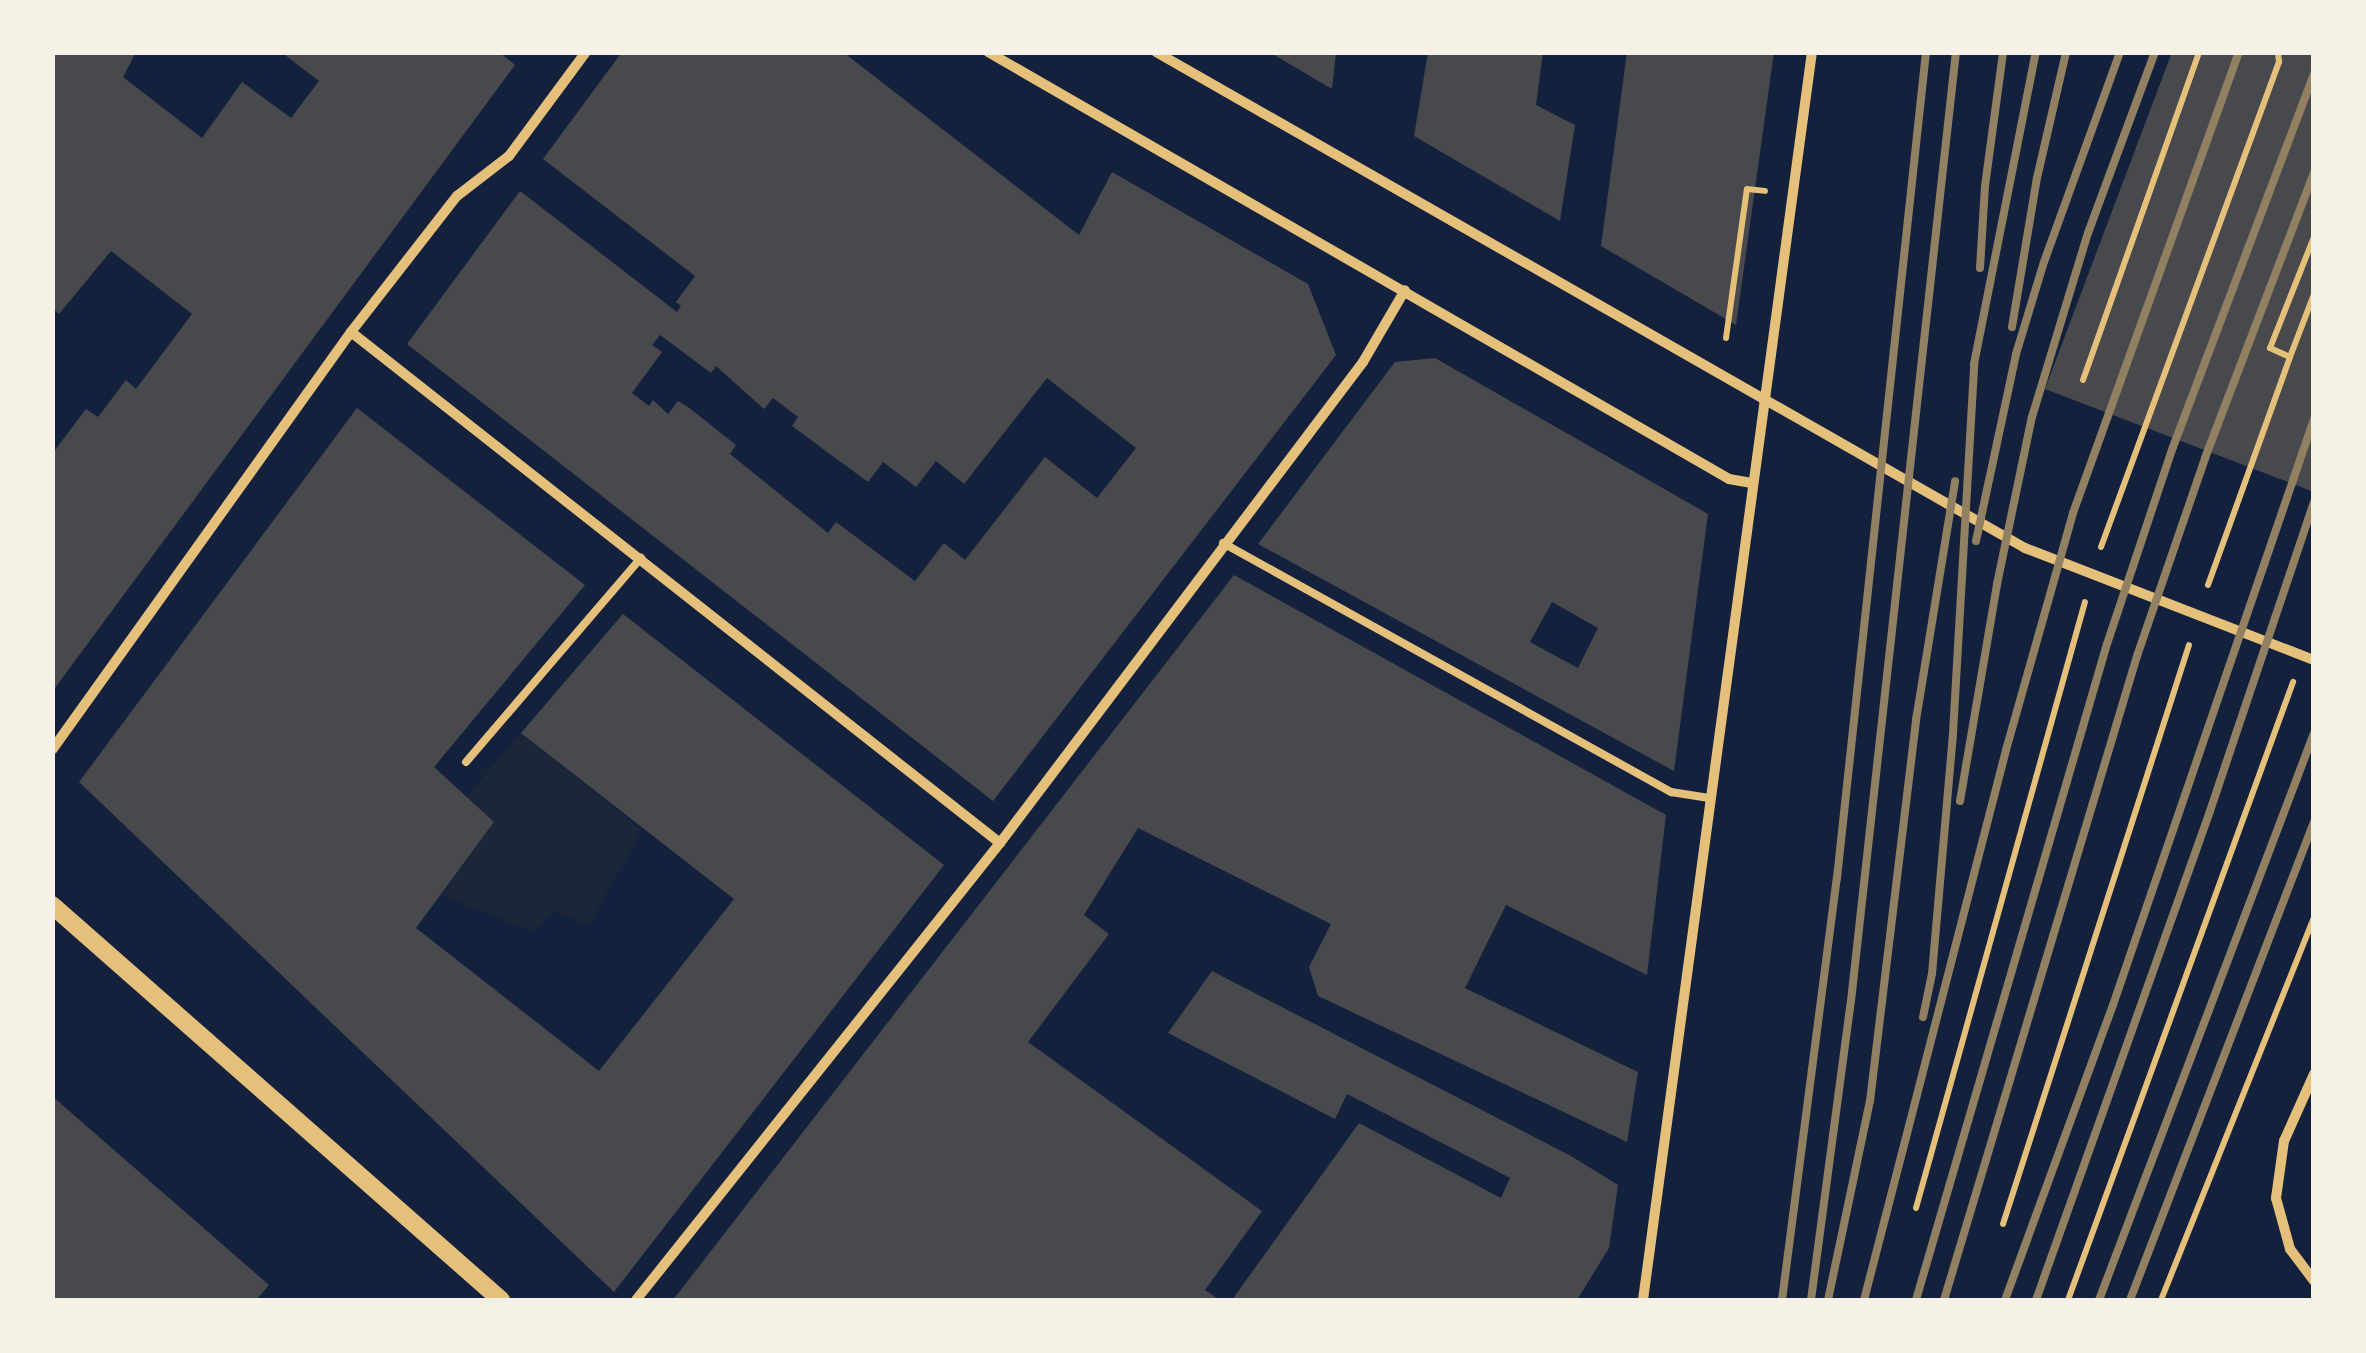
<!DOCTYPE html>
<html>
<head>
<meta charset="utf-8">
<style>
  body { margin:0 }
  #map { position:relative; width:2366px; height:1353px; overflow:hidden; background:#14213d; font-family:"DejaVu Sans",sans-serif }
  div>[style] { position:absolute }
  .green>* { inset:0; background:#1d2539 }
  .building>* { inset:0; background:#48494c }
  .path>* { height:6px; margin:-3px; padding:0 3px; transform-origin:3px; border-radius:3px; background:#e5c07b }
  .service>* { height:8px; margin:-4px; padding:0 4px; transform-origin:4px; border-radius:4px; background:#e5c07b }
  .minor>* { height:10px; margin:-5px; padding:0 5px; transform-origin:5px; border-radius:5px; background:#e5c07b }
  .tertiary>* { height:18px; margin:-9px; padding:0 9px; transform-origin:9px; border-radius:9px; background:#e5c07b }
  .rail>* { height:8px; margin:-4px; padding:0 4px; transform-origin:4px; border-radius:4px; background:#918062 }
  span { translate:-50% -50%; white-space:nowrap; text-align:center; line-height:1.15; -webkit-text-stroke:10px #f6f1e7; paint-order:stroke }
  .frame { position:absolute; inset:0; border:55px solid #f6f1e7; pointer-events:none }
</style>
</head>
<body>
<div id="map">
  <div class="green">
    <i style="clip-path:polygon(521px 733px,642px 830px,589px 925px,554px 912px,533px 932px,441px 895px,494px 823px,467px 796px)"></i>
  </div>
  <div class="building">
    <i style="clip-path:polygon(52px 52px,136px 52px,123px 77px,202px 138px,242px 82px,291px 118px,319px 81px,281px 52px,499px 52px,515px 65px,52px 692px,52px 454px,86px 409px,98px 417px,126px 380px,136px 389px,192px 314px,111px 251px,59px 314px,52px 308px)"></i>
    <i style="clip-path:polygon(evenodd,622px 52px,843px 52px,1079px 235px,1112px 172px,1308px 284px,1336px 355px,993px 801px,407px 344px,520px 191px,677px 312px,681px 306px,676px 302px,695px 276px,543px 159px,622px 52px,660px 335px,711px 373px,716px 366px,764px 409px,773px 398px,798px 417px,792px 426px,868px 482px,883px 462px,916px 487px,936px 461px,964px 484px,1047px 378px,1136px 448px,1097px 498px,1045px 457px,965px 560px,944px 543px,915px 581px,836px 522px,828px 533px,730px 454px,736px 445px,688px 407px,678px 401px,668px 414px,653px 400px,649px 406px,632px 393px,662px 352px,652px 345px,660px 335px)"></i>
    <i style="clip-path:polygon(1269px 52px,1336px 52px,1332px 89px)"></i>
    <i style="clip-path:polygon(1428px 52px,1543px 52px,1536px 105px,1575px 125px,1560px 221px,1414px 136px)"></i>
    <i style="clip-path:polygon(1627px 52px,1774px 52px,1736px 325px,1601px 246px)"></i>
    <i style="clip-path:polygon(2172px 52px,2314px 52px,2314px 492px,2045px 389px)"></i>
    <i style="clip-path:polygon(evenodd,1435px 358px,1708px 514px,1674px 771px,1258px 544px,1395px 362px,1435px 358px,1552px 602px,1598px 628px,1578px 668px,1530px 642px,1552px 602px)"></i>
    <i style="clip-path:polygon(357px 408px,585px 585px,434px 767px,494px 822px,416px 928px,599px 1071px,734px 899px,521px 733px,623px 614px,944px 865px,614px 1292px,79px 782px)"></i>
    <i style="clip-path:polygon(1234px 575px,1666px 815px,1647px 975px,1506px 905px,1465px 988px,1638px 1072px,1627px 1142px,1318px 996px,1309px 967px,1331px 924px,1138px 828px,1084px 915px,1109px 934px,1028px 1042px,1262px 1211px,1205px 1290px,1220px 1300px,673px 1300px)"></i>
    <i style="clip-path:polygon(1212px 971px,1571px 1156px,1618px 1185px,1609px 1248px,1577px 1300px,1232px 1300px,1359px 1123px,1501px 1198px,1510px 1178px,1347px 1094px,1335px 1119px,1168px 1033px)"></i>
    <i style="clip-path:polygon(52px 1096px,269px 1285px,256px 1300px,52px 1300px)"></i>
  </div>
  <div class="path">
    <i style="left:1726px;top:338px;width:150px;rotate:-82deg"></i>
    <i style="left:1747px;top:189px;width:18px;rotate:6deg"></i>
    <i style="left:2290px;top:357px;width:67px;rotate:-69.1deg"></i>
    <i style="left:2083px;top:380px;width:348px;rotate:-70.5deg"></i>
    <i style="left:2101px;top:547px;width:517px;rotate:-69.85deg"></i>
    <i style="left:2279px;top:62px;width:10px;rotate:-96deg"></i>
    <i style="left:2208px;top:585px;width:242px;rotate:-70.2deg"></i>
    <i style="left:2290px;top:357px;width:22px;rotate:-156deg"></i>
    <i style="left:2270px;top:348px;width:119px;rotate:-68.4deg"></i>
    <i style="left:1916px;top:1208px;width:629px;rotate:-74.42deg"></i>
    <i style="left:2003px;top:1224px;width:608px;rotate:-72.19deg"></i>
    <i style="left:2068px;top:1300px;width:658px;rotate:-69.99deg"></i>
    <i style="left:2161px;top:1300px;width:412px;rotate:-68.2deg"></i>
  </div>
  <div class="service">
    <i style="left:1223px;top:543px;width:513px;rotate:29.07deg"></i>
    <i style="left:1671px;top:792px;width:37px;rotate:9deg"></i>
    <i style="left:466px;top:762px;width:269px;rotate:-49.4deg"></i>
  </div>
  <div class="minor">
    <i style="left:988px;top:52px;width:855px;rotate:29.95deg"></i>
    <i style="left:1729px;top:479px;width:23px;rotate:10deg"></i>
    <i style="left:1156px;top:52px;width:1001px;rotate:29.72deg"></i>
    <i style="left:2025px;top:548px;width:310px;rotate:21.2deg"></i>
    <i style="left:351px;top:332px;width:826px;rotate:38.22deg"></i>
    <i style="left:52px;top:750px;width:514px;rotate:-54.42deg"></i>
    <i style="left:351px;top:332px;width:172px;rotate:-52.1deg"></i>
    <i style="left:457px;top:196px;width:66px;rotate:-37.6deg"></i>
    <i style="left:509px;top:156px;width:129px;rotate:-53.5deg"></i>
    <i style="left:2314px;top:1074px;width:73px;rotate:114.1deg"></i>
    <i style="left:2284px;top:1141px;width:58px;rotate:98deg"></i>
    <i style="left:2276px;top:1198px;width:53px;rotate:74.6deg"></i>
    <i style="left:2290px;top:1249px;width:40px;rotate:53deg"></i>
    <i style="left:636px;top:1300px;width:584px;rotate:-51.46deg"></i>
    <i style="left:1000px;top:843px;width:603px;rotate:-52.96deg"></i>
    <i style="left:1363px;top:362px;width:83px;rotate:-59.7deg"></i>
    <i style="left:1643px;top:1300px;width:1259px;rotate:-82.29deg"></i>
  </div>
  <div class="tertiary">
    <i style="left:52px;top:905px;width:598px;rotate:41.34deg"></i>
  </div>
  <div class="rail">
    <i style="left:1980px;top:268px;width:82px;rotate:-86.5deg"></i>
    <i style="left:1985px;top:186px;width:135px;rotate:-82.3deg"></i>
    <i style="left:2012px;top:327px;width:151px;rotate:-80.5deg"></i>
    <i style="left:2037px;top:178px;width:129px;rotate:-77deg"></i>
    <i style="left:1976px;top:541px;width:191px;rotate:-77.9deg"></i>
    <i style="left:2016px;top:354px;width:96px;rotate:-73.1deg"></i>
    <i style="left:2044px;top:262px;width:223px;rotate:-70.1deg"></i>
    <i style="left:1960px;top:801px;width:220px;rotate:-80.3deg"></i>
    <i style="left:1997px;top:584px;width:171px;rotate:-78.2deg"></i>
    <i style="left:2032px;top:417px;width:192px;rotate:-73.1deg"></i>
    <i style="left:2088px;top:233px;width:193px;rotate:-69.7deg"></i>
    <i style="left:1923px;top:1017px;width:44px;rotate:-78.2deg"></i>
    <i style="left:1932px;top:974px;width:242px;rotate:-85deg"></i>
    <i style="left:1953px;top:733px;width:370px;rotate:-86.7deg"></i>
    <i style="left:1974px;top:364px;width:318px;rotate:-78.8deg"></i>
    <i style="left:1782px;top:1300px;width:426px;rotate:-82.6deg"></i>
    <i style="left:1837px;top:878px;width:831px;rotate:-83.85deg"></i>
    <i style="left:1811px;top:1300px;width:311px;rotate:-82.4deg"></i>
    <i style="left:1852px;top:992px;width:946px;rotate:-83.69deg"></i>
    <i style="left:1828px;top:1300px;width:203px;rotate:-78.1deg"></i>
    <i style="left:1870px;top:1101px;width:384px;rotate:-83.1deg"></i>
    <i style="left:1916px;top:720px;width:242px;rotate:-80.7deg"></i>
    <i style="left:1864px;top:1300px;width:568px;rotate:-75.52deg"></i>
    <i style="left:2006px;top:750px;width:246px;rotate:-74.2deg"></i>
    <i style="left:2073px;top:513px;width:490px;rotate:-70.2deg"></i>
    <i style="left:1916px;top:1300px;width:683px;rotate:-73.77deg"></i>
    <i style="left:2107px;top:644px;width:208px;rotate:-71.5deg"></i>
    <i style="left:2173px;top:447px;width:399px;rotate:-69.3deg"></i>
    <i style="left:1944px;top:1300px;width:672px;rotate:-73.32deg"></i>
    <i style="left:2137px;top:656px;width:209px;rotate:-71deg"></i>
    <i style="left:2205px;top:458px;width:306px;rotate:-69.1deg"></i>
    <i style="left:2005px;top:1300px;width:314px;rotate:-69.9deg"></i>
    <i style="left:2113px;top:1005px;width:620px;rotate:-71.07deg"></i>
    <i style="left:2036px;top:1300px;width:519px;rotate:-70.41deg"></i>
    <i style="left:2210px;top:811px;width:326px;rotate:-71.4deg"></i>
    <i style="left:2099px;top:1300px;width:606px;rotate:-69.23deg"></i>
    <i style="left:2130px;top:1300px;width:512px;rotate:-68.95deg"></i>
  </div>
  <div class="frame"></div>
</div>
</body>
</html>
